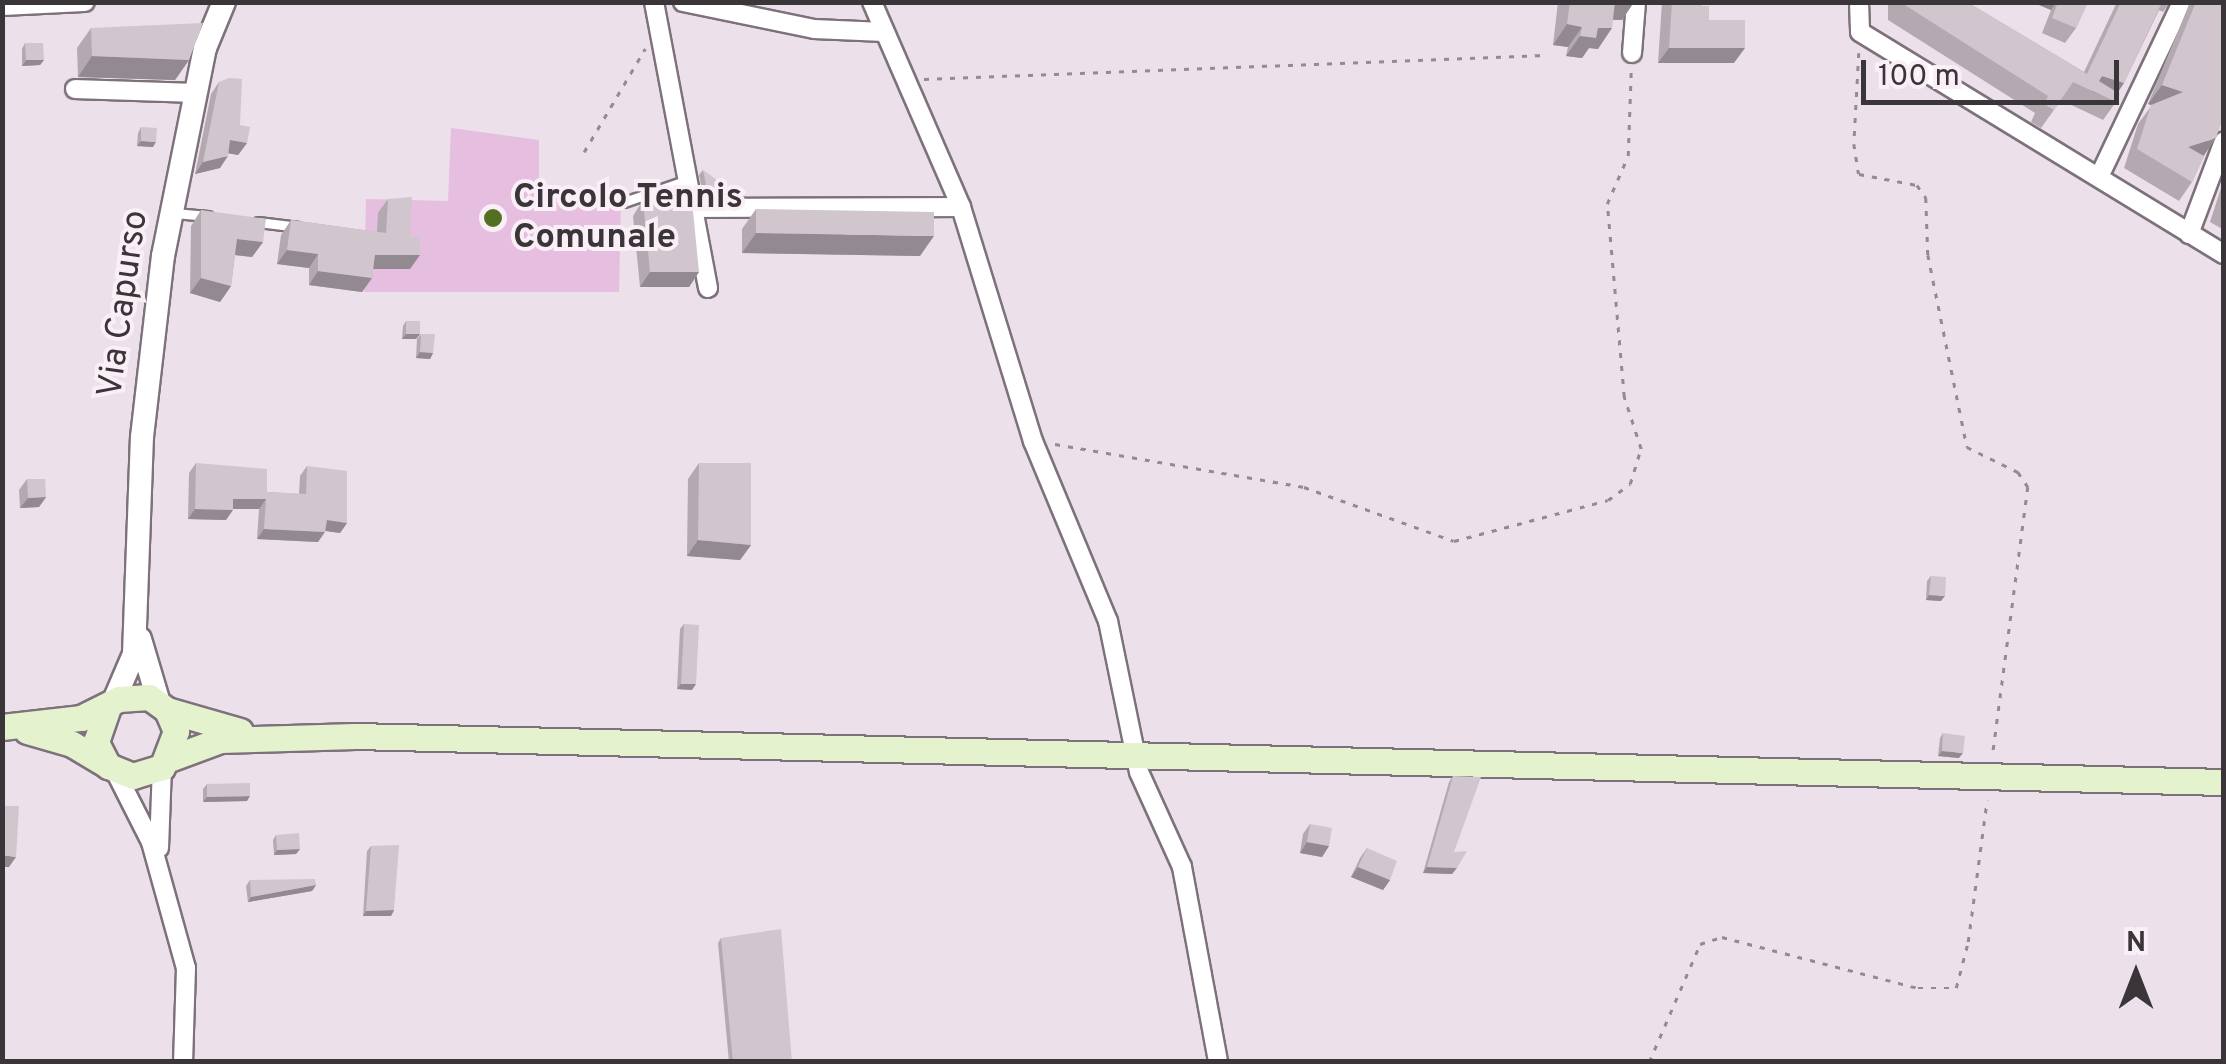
<!DOCTYPE html>
<html>
<head>
<meta charset="utf-8">
<style>
  body { margin:0 }
  #map { position:relative; width:2226px; height:1064px; overflow:hidden; background:#ece0ea; font-family:Overpass,sans-serif }
  div>[style] { position:absolute }
  .green>* { inset:0; background:#e6bedf }
  .path>* { height:2.5px; margin-top:-1.25px; transform-origin:0; background:repeating-linear-gradient(90deg,#938b92 0 5px,transparent 0 13px) }
  .roads { filter:drop-shadow(2px 0 #7d727b) drop-shadow(-2px 0 #7d727b) drop-shadow(0 2px #7d727b) drop-shadow(0 -2px #7d727b) }
  .service>* { height:9px; margin:-4.5px; padding:0 4.5px; transform-origin:4.5px; border-radius:4.5px; background:#fff }
  .minor>* { height:18px; margin:-9px; padding:0 9px; transform-origin:9px; border-radius:9px; background:#fff }
  .tertiary>* { height:22px; margin:-11px; padding:0 11px; transform-origin:11px; border-radius:11px; background:#fff }
  .secondary>* { height:25px; margin:-12.5px; padding:0 12.5px; transform-origin:12.5px; border-radius:12.5px; background:#e5f2ce }
  .wall>* { inset:0; background:#b4a9b1 }
  .shaded-wall>* { inset:0; background:#928a90 }
  .building>* { inset:0; background:#d1c5ce }
  .dots>* { width:28px; height:28px; translate:-50% -50%; box-sizing:border-box; border:5px solid #faeef7; border-radius:50% }
  span { translate:-50% -50%; white-space:nowrap; text-align:center; line-height:1.15; -webkit-text-stroke:8px #faeef7; paint-order:stroke }
  .poi-label { font-size:35px; color:#3a3539; font-weight:700 }
  .left { translate:0 -50%; text-align:left }
  .street-label { font-size:35px; color:#3a3539 }
  .frame { position:absolute; inset:0; border:5px solid #3a3539; pointer-events:none }
  .north { position:absolute; left:2086px; top:924px; width:100px; height:100px; -webkit-text-stroke:8px #faeef7; paint-order:stroke; rotate:0deg; font-size:28px; font-weight:700; line-height:40px; text-align:center; color:#3a3539 }
  .north::after { content:''; display:block; margin:auto; width:35px; height:45px; background:#3a3539; clip-path:polygon(50% 0,100% 100%,50% 72%,0 100%) }
  .scale { position:absolute; left:1861px; top:60px; width:258px; height:45px; box-sizing:border-box; border:5px solid #3a3539; border-top:0; padding-left:12px; font-size:30px; line-height:35px; white-space:nowrap; color:#3a3539; -webkit-text-stroke:8px #faeef7; paint-order:stroke }
</style>
</head>
<body>
<div id="map">
  <div class="green">
    <i style="clip-path:polygon(451px 128px,539px 140px,539px 194px,621px 196px,619px 292px,364px 292px,366px 199px,448px 201px)"></i>
  </div>
  <div class="path">
    <i style="left:1859px;top:53px;width:91px;rotate:93.1deg"></i>
    <i style="left:1854px;top:144px;width:30px;rotate:81deg"></i>
    <i style="left:1859px;top:174px;width:59px;rotate:10.7deg"></i>
    <i style="left:1917px;top:185px;width:16px;rotate:55deg"></i>
    <i style="left:1926px;top:198px;width:57px;rotate:88deg"></i>
    <i style="left:1928px;top:255px;width:196px;rotate:78.5deg"></i>
    <i style="left:1967px;top:447px;width:57px;rotate:26.1deg"></i>
    <i style="left:2018px;top:472px;width:18px;rotate:56deg"></i>
    <i style="left:2028px;top:487px;width:268px;rotate:97.5deg"></i>
    <i style="left:924px;top:79px;width:622px;rotate:-2.21deg"></i>
    <i style="left:584px;top:152px;width:120px;rotate:-59.4deg"></i>
    <i style="left:1055px;top:444px;width:253px;rotate:9.8deg"></i>
    <i style="left:1304px;top:487px;width:159px;rotate:19.8deg"></i>
    <i style="left:1454px;top:541px;width:159px;rotate:-14.9deg"></i>
    <i style="left:1608px;top:500px;width:27px;rotate:-36deg"></i>
    <i style="left:1630px;top:484px;width:37px;rotate:-73deg"></i>
    <i style="left:1641px;top:449px;width:55px;rotate:-108.1deg"></i>
    <i style="left:1624px;top:397px;width:194px;rotate:-95deg"></i>
    <i style="left:1607px;top:204px;width:52px;rotate:-66.4deg"></i>
    <i style="left:1628px;top:156px;width:85px;rotate:-88deg"></i>
    <i style="left:1649px;top:1062px;width:129px;rotate:-66.6deg"></i>
    <i style="left:1700px;top:944px;width:23px;rotate:-18deg"></i>
    <i style="left:1722px;top:937px;width:203px;rotate:14.6deg"></i>
    <i style="left:1918px;top:988px;width:38px"></i>
    <i style="left:1956px;top:988px;width:48px;rotate:-75.4deg"></i>
    <i style="left:1968px;top:942px;width:143px;rotate:-82.4deg"></i>
  </div>
  <div class="roads">
    <div class="service">
      <i style="left:624px;top:202px;width:68px;rotate:-19deg"></i>
      <i style="left:174px;top:213px;width:34px;rotate:5deg"></i>
      <i style="left:258px;top:222px;width:39px;rotate:7deg"></i>
    </div>
    <div class="minor">
      <i style="left:654px;top:2px;width:291px;rotate:79.3deg"></i>
      <i style="left:683px;top:2px;width:134px;rotate:11.6deg"></i>
      <i style="left:814px;top:29px;width:70px;rotate:2.5deg"></i>
      <i style="left:872px;top:2px;width:223px;rotate:66.5deg"></i>
      <i style="left:961px;top:207px;width:245px;rotate:72.9deg"></i>
      <i style="left:1033px;top:441px;width:195px;rotate:67.4deg"></i>
      <i style="left:1108px;top:621px;width:154px;rotate:78.4deg"></i>
      <i style="left:1139px;top:772px;width:104px;rotate:65.6deg"></i>
      <i style="left:1182px;top:867px;width:198px;rotate:79.5deg"></i>
      <i style="left:1859px;top:2px;width:30px;rotate:88deg"></i>
      <i style="left:1860px;top:32px;width:426px;rotate:31.4deg"></i>
      <i style="left:2px;top:6px;width:83px;rotate:-2.8deg"></i>
      <i style="left:1632px;top:53px;width:51px;rotate:-85.5deg"></i>
      <i style="left:75px;top:89px;width:120px;rotate:1.9deg"></i>
      <i style="left:2099px;top:177px;width:194px;rotate:-64.6deg"></i>
      <i style="left:693px;top:208px;width:268px;rotate:-0.2deg"></i>
      <i style="left:2189px;top:234px;width:99px;rotate:-69.4deg"></i>
      <i style="left:114px;top:769px;width:82px;rotate:63.1deg"></i>
      <i style="left:151px;top:842px;width:131px;rotate:74.5deg"></i>
      <i style="left:186px;top:968px;width:94px;rotate:91.8deg"></i>
      <i style="left:159px;top:848px;width:81px;rotate:-87.9deg"></i>
    </div>
    <div class="tertiary">
      <i style="left:140px;top:639px;width:67px;rotate:73.5deg"></i>
      <i style="left:113px;top:703px;width:53px;rotate:-66.8deg"></i>
      <i style="left:134px;top:654px;width:217px;rotate:-87.9deg"></i>
      <i style="left:142px;top:437px;width:182px;rotate:-83.4deg"></i>
      <i style="left:163px;top:256px;width:212px;rotate:-78.6deg"></i>
      <i style="left:205px;top:48px;width:50px;rotate:-67.6deg"></i>
    </div>
    <div class="secondary">
      <i style="left:167px;top:710px;width:76px;rotate:16deg"></i>
      <i style="left:2px;top:727px;width:80px;rotate:-6.5deg"></i>
      <i style="left:81px;top:718px;width:42px;rotate:-26.6deg"></i>
      <i style="left:119px;top:699px;width:30px;rotate:-4deg"></i>
      <i style="left:149px;top:697px;width:22px;rotate:36deg"></i>
      <i style="left:167px;top:710px;width:23px;rotate:67deg"></i>
      <i style="left:176px;top:731px;width:39px;rotate:111deg"></i>
      <i style="left:162px;top:767px;width:30px;rotate:163deg"></i>
      <i style="left:133px;top:776px;width:27px;rotate:-158deg"></i>
      <i style="left:108px;top:766px;width:27px;rotate:-117deg"></i>
      <i style="left:96px;top:742px;width:37px;rotate:-71deg"></i>
      <i style="left:27px;top:731px;width:47px;rotate:16.1deg"></i>
      <i style="left:72px;top:744px;width:39px;rotate:31deg"></i>
      <i style="left:169px;top:759px;width:54px;rotate:-20.4deg"></i>
      <i style="left:220px;top:740px;width:135px;rotate:-1.7deg"></i>
      <i style="left:355px;top:736px;width:1870px;rotate:1.41deg"></i>
    </div>
  </div>
  <div class="wall">
    <i style="clip-path:polygon(1558px 2px,1634px 2px,1622px 20px,1613px 20px,1598px 49px,1589px 48px,1582px 58px,1566px 56px,1568px 47px,1553px 45px)"></i>
    <i style="clip-path:polygon(1662px 2px,1702px 2px,1702px 6px,1709px 20px,1734px 63px,1658px 63px)"></i>
    <i style="clip-path:polygon(1888px 2px,1967px 2px,2084px 72px,2117px 2px,2170px 2px,2163px 12px,2159px 10px,2124px 83px,2118px 92px,2116px 102px,2103px 120px,2061px 100px,2041px 128px,2031px 122px,2035px 113px,1888px 20px)"></i>
    <i style="clip-path:polygon(2032px 2px,2088px 2px,2076px 28px,2065px 43px,2042px 33px,2051px 10px)"></i>
    <i style="clip-path:polygon(2190px 2px,2224px 2px,2204px 156px,2192px 182px,2179px 201px,2124px 168px,2138px 124px,2152px 105px,2148px 104px)"></i>
    <i style="clip-path:polygon(91px 28px,189px 60px,175px 80px,78px 77px,77px 48px)"></i>
    <i style="clip-path:polygon(25px 43px,44px 60px,40px 65px,22px 66px,22px 49px)"></i>
    <i style="clip-path:polygon(219px 82px,247px 143px,238px 155px,228px 153px,220px 168px,195px 174px,211px 94px)"></i>
    <i style="clip-path:polygon(141px 127px,153px 147px,137px 146px,138px 133px)"></i>
    <i style="clip-path:polygon(703px 170px,714px 195px,703px 195px,699px 175px)"></i>
    <i style="clip-path:polygon(2224px 179px,2224px 230px,2210px 222px)"></i>
    <i style="clip-path:polygon(388px 199px,410px 237px,410px 269px,373px 269px,372px 278px,362px 292px,309px 285px,309px 268px,277px 264px,281px 235px,291px 220px,377px 232px,378px 213px)"></i>
    <i style="clip-path:polygon(643px 200px,699px 272px,689px 287px,640px 287px,633px 216px)"></i>
    <i style="clip-path:polygon(756px 209px,920px 256px,742px 253px,742px 229px)"></i>
    <i style="clip-path:polygon(201px 210px,263px 242px,252px 257px,235px 255px,231px 286px,220px 302px,190px 293px,191px 226px)"></i>
    <i style="clip-path:polygon(406px 321px,420px 334px,416px 339px,402px 339px,403px 326px)"></i>
    <i style="clip-path:polygon(421px 334px,433px 353px,430px 359px,416px 358px,417px 339px)"></i>
    <i style="clip-path:polygon(196px 463px,267px 492px,299px 494px,300px 476px,307px 466px,347px 523px,340px 533px,325px 531px,318px 542px,257px 539px,259px 509px,233px 509px,226px 520px,188px 519px,189px 473px)"></i>
    <i style="clip-path:polygon(699px 463px,751px 545px,740px 560px,687px 556px,688px 479px)"></i>
    <i style="clip-path:polygon(27px 479px,46px 497px,39px 507px,20px 508px,19px 490px)"></i>
    <i style="clip-path:polygon(1931px 576px,1941px 601px,1926px 600px,1927px 581px)"></i>
    <i style="clip-path:polygon(684px 624px,692px 690px,677px 689px,680px 629px)"></i>
    <i style="clip-path:polygon(1943px 733px,1959px 758px,1938px 756px,1940px 738px)"></i>
    <i style="clip-path:polygon(1453px 776px,1454px 852px,1452px 874px,1423px 873px,1449px 782px)"></i>
    <i style="clip-path:polygon(207px 784px,247px 801px,203px 802px,203px 789px)"></i>
    <i style="clip-path:polygon(1310px 824px,1329px 846px,1322px 857px,1300px 853px,1303px 834px)"></i>
    <i style="clip-path:polygon(276px 835px,300px 849px,296px 854px,274px 855px,273px 840px)"></i>
    <i style="clip-path:polygon(371px 846px,394px 910px,391px 916px,363px 916px,367px 851px)"></i>
    <i style="clip-path:polygon(1367px 848px,1390px 880px,1383px 890px,1351px 877px,1360px 858px)"></i>
    <i style="clip-path:polygon(250px 880px,316px 885px,312px 891px,248px 902px,246px 886px)"></i>
    <i style="clip-path:polygon(721px 938px,792px 1062px,729px 1062px,718px 943px)"></i>
  </div>
  <div class="shaded-wall">
    <i style="clip-path:polygon(1613px 2px,1634px 2px,1622px 20px,1602px 19px)"></i>
    <i style="clip-path:polygon(2032px 2px,2056px 2px,2051px 10px)"></i>
    <i style="clip-path:polygon(1567px 24px,1582px 27px,1568px 47px,1553px 45px)"></i>
    <i style="clip-path:polygon(1598px 28px,1612px 28px,1598px 49px,1589px 48px,1582px 58px,1566px 56px,1580px 36px)"></i>
    <i style="clip-path:polygon(1669px 48px,1745px 48px,1734px 63px,1658px 63px)"></i>
    <i style="clip-path:polygon(92px 56px,189px 60px,175px 80px,78px 77px)"></i>
    <i style="clip-path:polygon(26px 60px,44px 60px,40px 65px,22px 66px)"></i>
    <i style="clip-path:polygon(2102px 76px,2124px 83px,2112px 100px,2091px 91px)"></i>
    <i style="clip-path:polygon(2162px 85px,2183px 92px,2169px 111px,2148px 104px)"></i>
    <i style="clip-path:polygon(2216px 138px,2203px 157px,2188px 147px)"></i>
    <i style="clip-path:polygon(230px 140px,247px 143px,238px 155px,221px 152px)"></i>
    <i style="clip-path:polygon(141px 141px,156px 142px,153px 147px,137px 146px)"></i>
    <i style="clip-path:polygon(228px 156px,220px 168px,195px 174px,203px 162px)"></i>
    <i style="clip-path:polygon(707px 190px,717px 190px,714px 195px,703px 195px)"></i>
    <i style="clip-path:polygon(756px 233px,934px 236px,920px 256px,742px 253px)"></i>
    <i style="clip-path:polygon(237px 239px,263px 242px,252px 257px,226px 254px)"></i>
    <i style="clip-path:polygon(287px 250px,318px 254px,309px 268px,277px 264px)"></i>
    <i style="clip-path:polygon(375px 255px,420px 255px,410px 269px,365px 269px)"></i>
    <i style="clip-path:polygon(318px 271px,372px 278px,362px 292px,309px 285px)"></i>
    <i style="clip-path:polygon(650px 272px,699px 272px,689px 287px,640px 287px)"></i>
    <i style="clip-path:polygon(201px 278px,231px 286px,220px 302px,190px 293px)"></i>
    <i style="clip-path:polygon(406px 334px,420px 334px,416px 339px,402px 339px)"></i>
    <i style="clip-path:polygon(420px 352px,433px 353px,430px 359px,416px 358px)"></i>
    <i style="clip-path:polygon(46px 497px,39px 507px,20px 508px,28px 498px)"></i>
    <i style="clip-path:polygon(233px 499px,266px 499px,259px 509px,226px 509px)"></i>
    <i style="clip-path:polygon(195px 509px,233px 510px,226px 520px,188px 519px)"></i>
    <i style="clip-path:polygon(327px 520px,347px 523px,340px 533px,320px 530px)"></i>
    <i style="clip-path:polygon(264px 529px,325px 532px,318px 542px,257px 539px)"></i>
    <i style="clip-path:polygon(698px 540px,751px 545px,740px 560px,687px 556px)"></i>
    <i style="clip-path:polygon(1929px 595px,1945px 596px,1941px 601px,1926px 600px)"></i>
    <i style="clip-path:polygon(681px 684px,696px 684px,692px 690px,677px 689px)"></i>
    <i style="clip-path:polygon(1942px 751px,1963px 753px,1959px 758px,1938px 756px)"></i>
    <i style="clip-path:polygon(250px 796px,247px 801px,203px 802px,207px 797px)"></i>
    <i style="clip-path:polygon(1307px 842px,1329px 846px,1322px 857px,1300px 853px)"></i>
    <i style="clip-path:polygon(300px 849px,296px 854px,274px 855px,277px 850px)"></i>
    <i style="clip-path:polygon(2px 855px,16px 857px,9px 867px,2px 867px)"></i>
    <i style="clip-path:polygon(1358px 867px,1390px 880px,1383px 890px,1351px 877px)"></i>
    <i style="clip-path:polygon(1427px 867px,1457px 868px,1452px 874px,1423px 873px)"></i>
    <i style="clip-path:polygon(316px 885px,312px 891px,248px 902px,251px 897px)"></i>
    <i style="clip-path:polygon(394px 910px,391px 916px,363px 916px,366px 911px)"></i>
  </div>
  <div class="building">
    <i style="clip-path:polygon(1570px 2px,1615px 2px,1612px 28px,1598px 28px,1596px 38px,1580px 36px,1582px 27px,1567px 24px)"></i>
    <i style="clip-path:polygon(1672px 2px,1702px 2px,1702px 6px,1709px 6px,1709px 20px,1745px 20px,1745px 48px,1669px 48px)"></i>
    <i style="clip-path:polygon(1900px 2px,1967px 2px,2087px 74px,2121px 2px,2162px 2px,2124px 83px,2102px 76px,2099px 81px,2120px 94px,2116px 102px,2073px 82px,2054px 110px,2044px 104px,2048px 96px)"></i>
    <i style="clip-path:polygon(2058px 2px,2088px 2px,2076px 28px,2052px 18px)"></i>
    <i style="clip-path:polygon(2196px 2px,2224px 2px,2224px 115px,2216px 138px,2188px 147px,2204px 156px,2192px 182px,2137px 149px,2151px 105px,2183px 92px,2162px 85px)"></i>
    <i style="clip-path:polygon(203px 23px,189px 60px,92px 56px,91px 28px)"></i>
    <i style="clip-path:polygon(25px 43px,43px 43px,44px 60px,26px 60px)"></i>
    <i style="clip-path:polygon(229px 78px,242px 79px,240px 125px,250px 127px,247px 143px,230px 140px,228px 156px,203px 162px,219px 82px)"></i>
    <i style="clip-path:polygon(141px 127px,157px 128px,156px 142px,141px 141px)"></i>
    <i style="clip-path:polygon(703px 170px,717px 180px,717px 190px,707px 190px)"></i>
    <i style="clip-path:polygon(412px 197px,410px 237px,420px 237px,420px 255px,375px 255px,372px 278px,318px 271px,318px 254px,287px 250px,291px 220px,386px 233px,388px 199px)"></i>
    <i style="clip-path:polygon(643px 200px,692px 201px,699px 272px,650px 272px)"></i>
    <i style="clip-path:polygon(756px 209px,934px 212px,934px 236px,756px 233px)"></i>
    <i style="clip-path:polygon(201px 210px,266px 219px,263px 242px,237px 239px,231px 286px,201px 278px)"></i>
    <i style="clip-path:polygon(406px 321px,420px 321px,420px 334px,406px 334px)"></i>
    <i style="clip-path:polygon(421px 334px,435px 334px,433px 353px,420px 352px)"></i>
    <i style="clip-path:polygon(196px 463px,267px 469px,267px 492px,306px 494px,307px 466px,347px 471px,347px 523px,327px 520px,325px 532px,264px 529px,266px 499px,233px 499px,233px 510px,195px 509px)"></i>
    <i style="clip-path:polygon(699px 463px,751px 463px,751px 545px,698px 540px)"></i>
    <i style="clip-path:polygon(27px 479px,45px 479px,46px 497px,28px 498px)"></i>
    <i style="clip-path:polygon(1931px 576px,1946px 577px,1945px 596px,1929px 595px)"></i>
    <i style="clip-path:polygon(684px 624px,699px 625px,696px 684px,681px 684px)"></i>
    <i style="clip-path:polygon(1943px 733px,1965px 736px,1963px 753px,1942px 751px)"></i>
    <i style="clip-path:polygon(1453px 776px,1481px 777px,1454px 852px,1467px 851px,1457px 868px,1427px 867px)"></i>
    <i style="clip-path:polygon(250px 783px,250px 796px,207px 797px,207px 784px)"></i>
    <i style="clip-path:polygon(2px 806px,19px 806px,16px 857px,2px 855px)"></i>
    <i style="clip-path:polygon(1310px 824px,1332px 828px,1329px 846px,1307px 842px)"></i>
    <i style="clip-path:polygon(299px 833px,300px 849px,277px 850px,276px 835px)"></i>
    <i style="clip-path:polygon(399px 845px,394px 910px,366px 911px,371px 846px)"></i>
    <i style="clip-path:polygon(1367px 848px,1397px 861px,1390px 880px,1358px 867px)"></i>
    <i style="clip-path:polygon(315px 879px,316px 885px,251px 897px,250px 880px)"></i>
    <i style="clip-path:polygon(781px 929px,792px 1062px,733px 1062px,721px 938px)"></i>
  </div>
  <div class="dots">
    <i style="left:493px;top:218px;background:#546f22"></i>
  </div>
  <div class="poi-label">
    <span class="left" style="left:513px;top:218px">Circolo Tennis<br>Comunale</span>
  </div>
  <div class="street-label">
    <span style="left:124px;top:304px;rotate:-82deg">Via Capurso</span>
  </div>
  <div class="frame"></div>
  <div class="north">N</div>
  <div class="scale">100 m</div>
</div>
</body>
</html>
